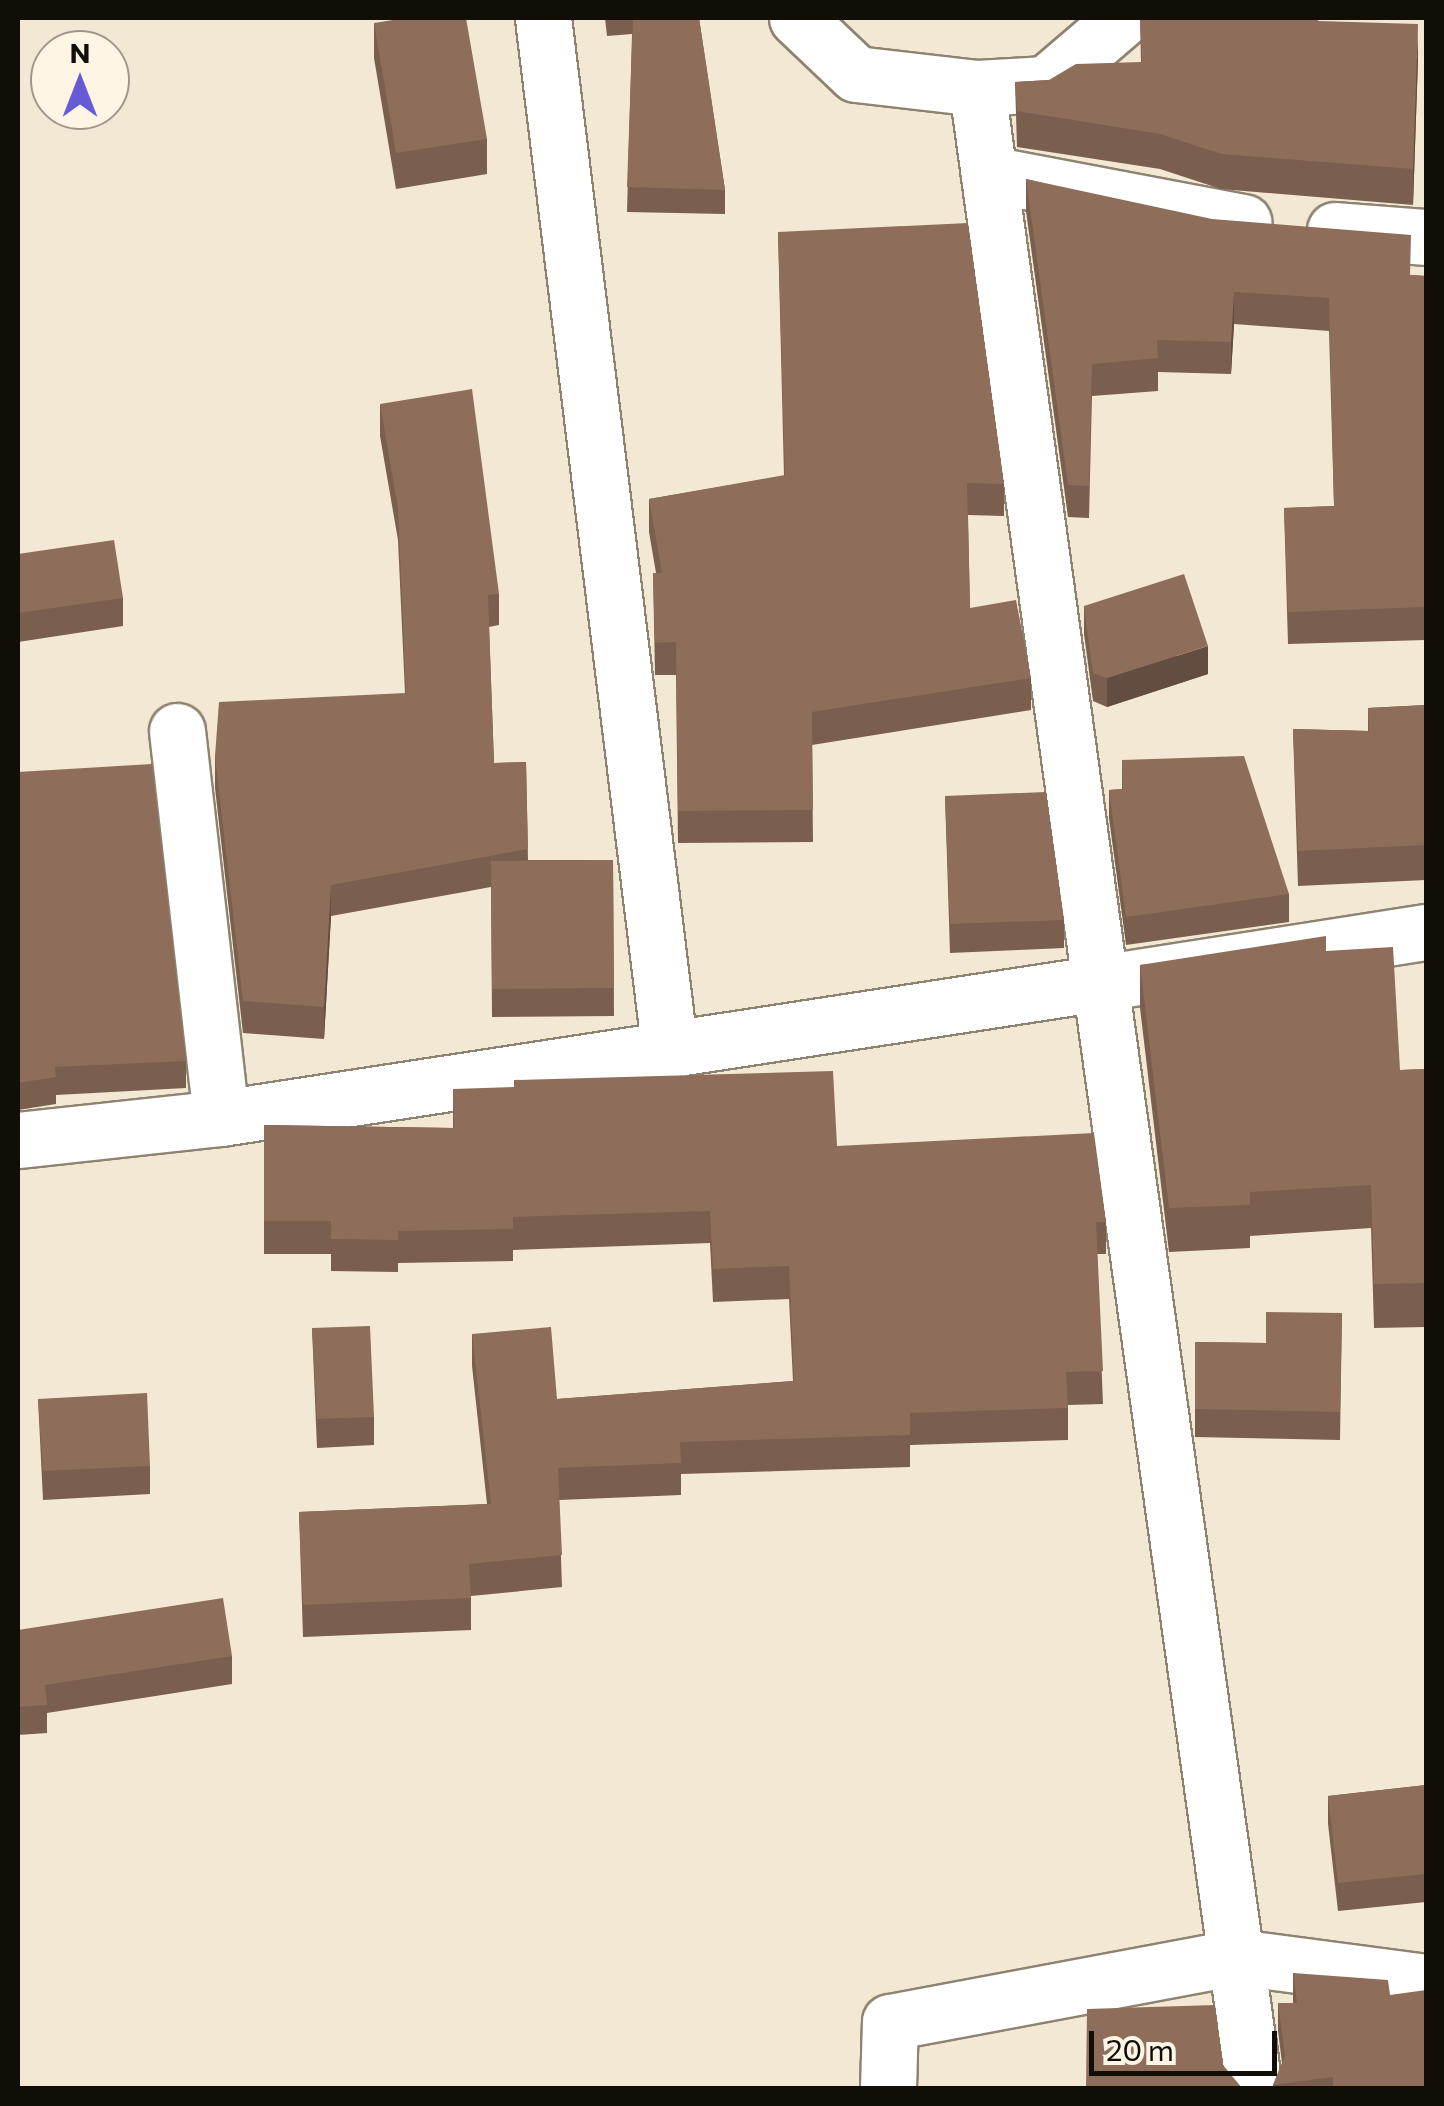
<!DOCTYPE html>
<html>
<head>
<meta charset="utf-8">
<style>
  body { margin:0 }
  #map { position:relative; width:1444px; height:2106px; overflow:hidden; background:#f3e8d3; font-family:Commissioner,sans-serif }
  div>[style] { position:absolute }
  .roads { filter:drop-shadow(2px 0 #8d8371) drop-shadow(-2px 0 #8d8371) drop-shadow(0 2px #8d8371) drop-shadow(0 -2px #8d8371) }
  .minor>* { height:55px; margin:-27.5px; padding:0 27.5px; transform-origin:27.5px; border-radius:27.5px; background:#fff }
  .wall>* { inset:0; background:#7a5e4e }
  .shaded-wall>* { inset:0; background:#634c40 }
  .building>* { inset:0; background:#8e6d5b }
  span { translate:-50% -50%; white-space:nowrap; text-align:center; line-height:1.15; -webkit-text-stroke:9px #fef5e5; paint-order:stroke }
  .frame { position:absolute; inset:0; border:20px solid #110d07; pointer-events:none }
  .north { position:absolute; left:30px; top:30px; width:100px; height:100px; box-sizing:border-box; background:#fef5e5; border:2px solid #9f988c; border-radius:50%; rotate:0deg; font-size:28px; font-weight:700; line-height:40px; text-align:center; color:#110d07 }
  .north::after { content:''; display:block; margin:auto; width:35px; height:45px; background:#655bd5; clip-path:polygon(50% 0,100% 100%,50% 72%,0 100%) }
  .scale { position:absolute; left:1089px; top:2031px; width:188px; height:45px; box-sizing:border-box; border:5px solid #110d07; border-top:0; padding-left:12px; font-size:30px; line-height:35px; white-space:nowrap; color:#110d07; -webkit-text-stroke:8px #fef5e5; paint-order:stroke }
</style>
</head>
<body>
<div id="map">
  <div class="roads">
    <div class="minor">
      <i style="left:543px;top:18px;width:1043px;rotate:83deg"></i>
      <i style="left:797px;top:18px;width:81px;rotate:43.5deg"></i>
      <i style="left:856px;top:74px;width:122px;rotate:6.6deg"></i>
      <i style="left:977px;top:88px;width:69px;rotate:-3.3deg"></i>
      <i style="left:1046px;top:84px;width:101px;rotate:-40.6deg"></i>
      <i style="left:989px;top:174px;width:259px;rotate:10.7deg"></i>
      <i style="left:1335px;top:230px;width:91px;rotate:4.4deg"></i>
      <i style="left:177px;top:731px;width:389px;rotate:83.5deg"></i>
      <i style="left:18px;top:1140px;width:204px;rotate:-6.2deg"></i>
      <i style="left:221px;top:1118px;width:889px;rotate:-8.73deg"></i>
      <i style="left:1100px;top:983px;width:903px;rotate:-97.83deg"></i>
      <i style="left:888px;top:2088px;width:66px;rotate:-88.3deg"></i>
      <i style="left:890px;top:2022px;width:353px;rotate:-10.6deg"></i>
      <i style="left:1237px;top:1957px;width:191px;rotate:7.5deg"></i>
      <i style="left:1254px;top:2088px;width:1116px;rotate:-97.93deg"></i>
      <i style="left:1100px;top:983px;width:330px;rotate:-8.9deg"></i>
    </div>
  </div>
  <div class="wall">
    <i style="clip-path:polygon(605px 18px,699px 18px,725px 190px,725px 214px,627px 212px,632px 34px,607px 36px)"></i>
    <i style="clip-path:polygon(1140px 18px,1318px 21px,1418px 59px,1413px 205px,1221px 189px,1160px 169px,1017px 147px,1015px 82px,1049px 80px,1141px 62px)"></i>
    <i style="clip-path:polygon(374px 23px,487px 139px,487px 174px,396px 189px,374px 58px)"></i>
    <i style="clip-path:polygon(1026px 179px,1411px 275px,1426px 276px,1426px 640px,1288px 644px,1284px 508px,1334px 506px,1329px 331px,1234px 324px,1231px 374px,1158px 372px,1158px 391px,1092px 396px,1089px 518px,1068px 517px,1026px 211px)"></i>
    <i style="clip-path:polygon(778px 232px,1004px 484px,1004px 516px,968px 515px,970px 608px,1031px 678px,1031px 710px,812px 745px,813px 842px,678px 843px,676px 675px,655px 675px,653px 573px,656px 573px,649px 532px,649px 499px,784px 476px)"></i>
    <i style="clip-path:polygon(380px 404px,499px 594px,499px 625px,489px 627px,494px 763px,526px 762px,528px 860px,613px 860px,614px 1016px,492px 1017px,491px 887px,331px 916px,324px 1039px,243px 1033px,215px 788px,215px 756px,405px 693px,398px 540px,380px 436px)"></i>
    <i style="clip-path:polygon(18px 554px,123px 598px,123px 626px,18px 642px)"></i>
    <i style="clip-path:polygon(1084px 606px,1208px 674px,1107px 707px,1093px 701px,1084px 634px)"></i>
    <i style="clip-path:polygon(1426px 705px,1426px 880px,1298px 886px,1293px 729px,1368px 731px,1368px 708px)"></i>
    <i style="clip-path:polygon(1122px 760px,1289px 894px,1289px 922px,1126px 945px,1109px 818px,1109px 790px,1122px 789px)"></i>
    <i style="clip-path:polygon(18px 772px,186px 1061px,186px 1088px,56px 1095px,56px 1104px,18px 1110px)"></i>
    <i style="clip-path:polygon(945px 796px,1064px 920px,1064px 948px,950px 953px)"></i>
    <i style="clip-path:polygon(1326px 951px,1400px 1070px,1426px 1069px,1426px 1327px,1374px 1328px,1371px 1228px,1250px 1236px,1250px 1248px,1169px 1252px,1140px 1008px,1140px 965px)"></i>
    <i style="clip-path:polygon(453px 1089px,837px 1146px,1106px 1222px,1106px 1254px,1097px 1254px,1103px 1404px,1068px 1405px,1068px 1440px,910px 1445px,910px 1467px,681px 1474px,681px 1495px,559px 1500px,562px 1587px,471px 1596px,471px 1630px,303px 1637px,299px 1512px,487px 1504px,472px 1366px,472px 1334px,557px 1399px,793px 1381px,789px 1299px,713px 1302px,710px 1243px,513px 1250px,513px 1261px,398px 1263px,398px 1272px,331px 1271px,331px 1254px,264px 1254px,264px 1125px,453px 1128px)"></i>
    <i style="clip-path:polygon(1342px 1313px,1340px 1440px,1195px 1437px,1195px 1342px,1266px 1343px)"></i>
    <i style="clip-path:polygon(312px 1328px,374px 1417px,374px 1445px,317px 1448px)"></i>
    <i style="clip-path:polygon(38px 1399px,150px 1466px,150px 1494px,43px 1500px)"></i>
    <i style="clip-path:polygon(18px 1630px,232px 1656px,232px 1684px,47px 1713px,47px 1733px,18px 1735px)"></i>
    <i style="clip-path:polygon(1426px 1785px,1426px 1902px,1338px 1911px,1328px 1824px,1328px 1796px)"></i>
    <i style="clip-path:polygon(1293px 1973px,1390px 1995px,1426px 2088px,1273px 2088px,1273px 2085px,1282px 2063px,1278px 2031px,1278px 2003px,1293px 2003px)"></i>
  </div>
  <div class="shaded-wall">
    <i style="clip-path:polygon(1418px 24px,1418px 59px,1413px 205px,1413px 169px)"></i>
    <i style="clip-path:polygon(1234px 292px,1234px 324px,1231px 374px,1231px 342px)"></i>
    <i style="clip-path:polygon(1208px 646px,1208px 674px,1107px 707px,1107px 678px)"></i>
    <i style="clip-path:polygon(331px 885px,331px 916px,324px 1039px,324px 1007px)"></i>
  </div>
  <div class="building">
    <i style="clip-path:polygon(406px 18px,466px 18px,487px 139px,396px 153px,374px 23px)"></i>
    <i style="clip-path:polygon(633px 18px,699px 18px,725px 190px,627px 187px)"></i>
    <i style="clip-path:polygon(1140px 18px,1318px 18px,1318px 21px,1418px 24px,1413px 169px,1221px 154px,1160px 134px,1017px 111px,1015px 82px,1049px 80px,1076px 64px,1142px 62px)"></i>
    <i style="clip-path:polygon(1026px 179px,1212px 219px,1411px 235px,1410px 275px,1426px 276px,1426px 607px,1288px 612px,1284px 508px,1334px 506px,1329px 298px,1234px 292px,1231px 342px,1157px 340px,1158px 358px,1092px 364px,1089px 486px,1068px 485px)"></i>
    <i style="clip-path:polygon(968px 223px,1004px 484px,967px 483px,970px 608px,1016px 600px,1031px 678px,812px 712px,813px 810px,678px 811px,676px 642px,655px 643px,653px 573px,662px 573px,649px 499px,785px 475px,778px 232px)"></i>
    <i style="clip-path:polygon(472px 389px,499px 594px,488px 595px,494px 763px,526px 762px,528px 849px,331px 885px,324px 1007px,243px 1001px,215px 756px,219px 702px,406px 693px,398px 508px,380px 404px)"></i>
    <i style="clip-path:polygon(114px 540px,123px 598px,18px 613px,18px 554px)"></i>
    <i style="clip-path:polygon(1184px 574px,1208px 646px,1107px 678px,1093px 673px,1084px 606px)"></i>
    <i style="clip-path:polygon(1426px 705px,1426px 845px,1298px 851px,1293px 729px,1369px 731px,1368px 708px)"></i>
    <i style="clip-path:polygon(1244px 756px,1289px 894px,1126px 917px,1109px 790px,1123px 789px,1122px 760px)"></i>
    <i style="clip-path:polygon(152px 764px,186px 1061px,55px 1067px,56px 1077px,18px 1083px,18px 772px)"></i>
    <i style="clip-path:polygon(1046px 792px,1064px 920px,950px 924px,945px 796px)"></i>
    <i style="clip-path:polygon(613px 860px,614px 988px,492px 989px,491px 861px)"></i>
    <i style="clip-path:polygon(1326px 936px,1326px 951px,1393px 947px,1400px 1070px,1426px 1069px,1426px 1283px,1374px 1284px,1371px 1185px,1250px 1192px,1250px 1205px,1169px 1208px,1140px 965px)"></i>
    <i style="clip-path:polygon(833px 1071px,837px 1146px,1094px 1133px,1106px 1222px,1096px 1222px,1103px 1371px,1066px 1372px,1068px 1408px,910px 1413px,910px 1435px,680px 1442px,681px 1463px,558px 1468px,562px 1555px,469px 1564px,471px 1598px,303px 1605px,299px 1512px,491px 1504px,472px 1334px,551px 1327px,557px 1399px,794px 1381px,789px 1266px,713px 1269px,710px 1211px,513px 1217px,513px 1229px,398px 1231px,398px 1240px,331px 1239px,331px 1221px,264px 1221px,264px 1125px,454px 1128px,453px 1089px,514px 1087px,514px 1080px)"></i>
    <i style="clip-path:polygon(1266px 1312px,1342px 1313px,1340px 1412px,1195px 1409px,1195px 1342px,1266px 1343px)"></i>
    <i style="clip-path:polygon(370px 1326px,374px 1417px,317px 1419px,312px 1328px)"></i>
    <i style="clip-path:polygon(147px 1393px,150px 1466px,43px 1471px,38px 1399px)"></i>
    <i style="clip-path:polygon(223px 1598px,232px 1656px,45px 1685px,47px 1705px,18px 1707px,18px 1630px)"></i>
    <i style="clip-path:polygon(1426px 1785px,1426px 1874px,1338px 1883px,1328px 1796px)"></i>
    <i style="clip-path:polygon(1293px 1973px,1388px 1980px,1390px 1995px,1426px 1990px,1426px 2088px,1333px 2088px,1333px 2077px,1273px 2085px,1285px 2056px,1278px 2003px,1297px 2003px)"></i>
    <i style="clip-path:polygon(1215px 2005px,1223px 2065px,1242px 2088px,1086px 2088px,1087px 2009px)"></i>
  </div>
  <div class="frame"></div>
  <div class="north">N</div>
  <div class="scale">20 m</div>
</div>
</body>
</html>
